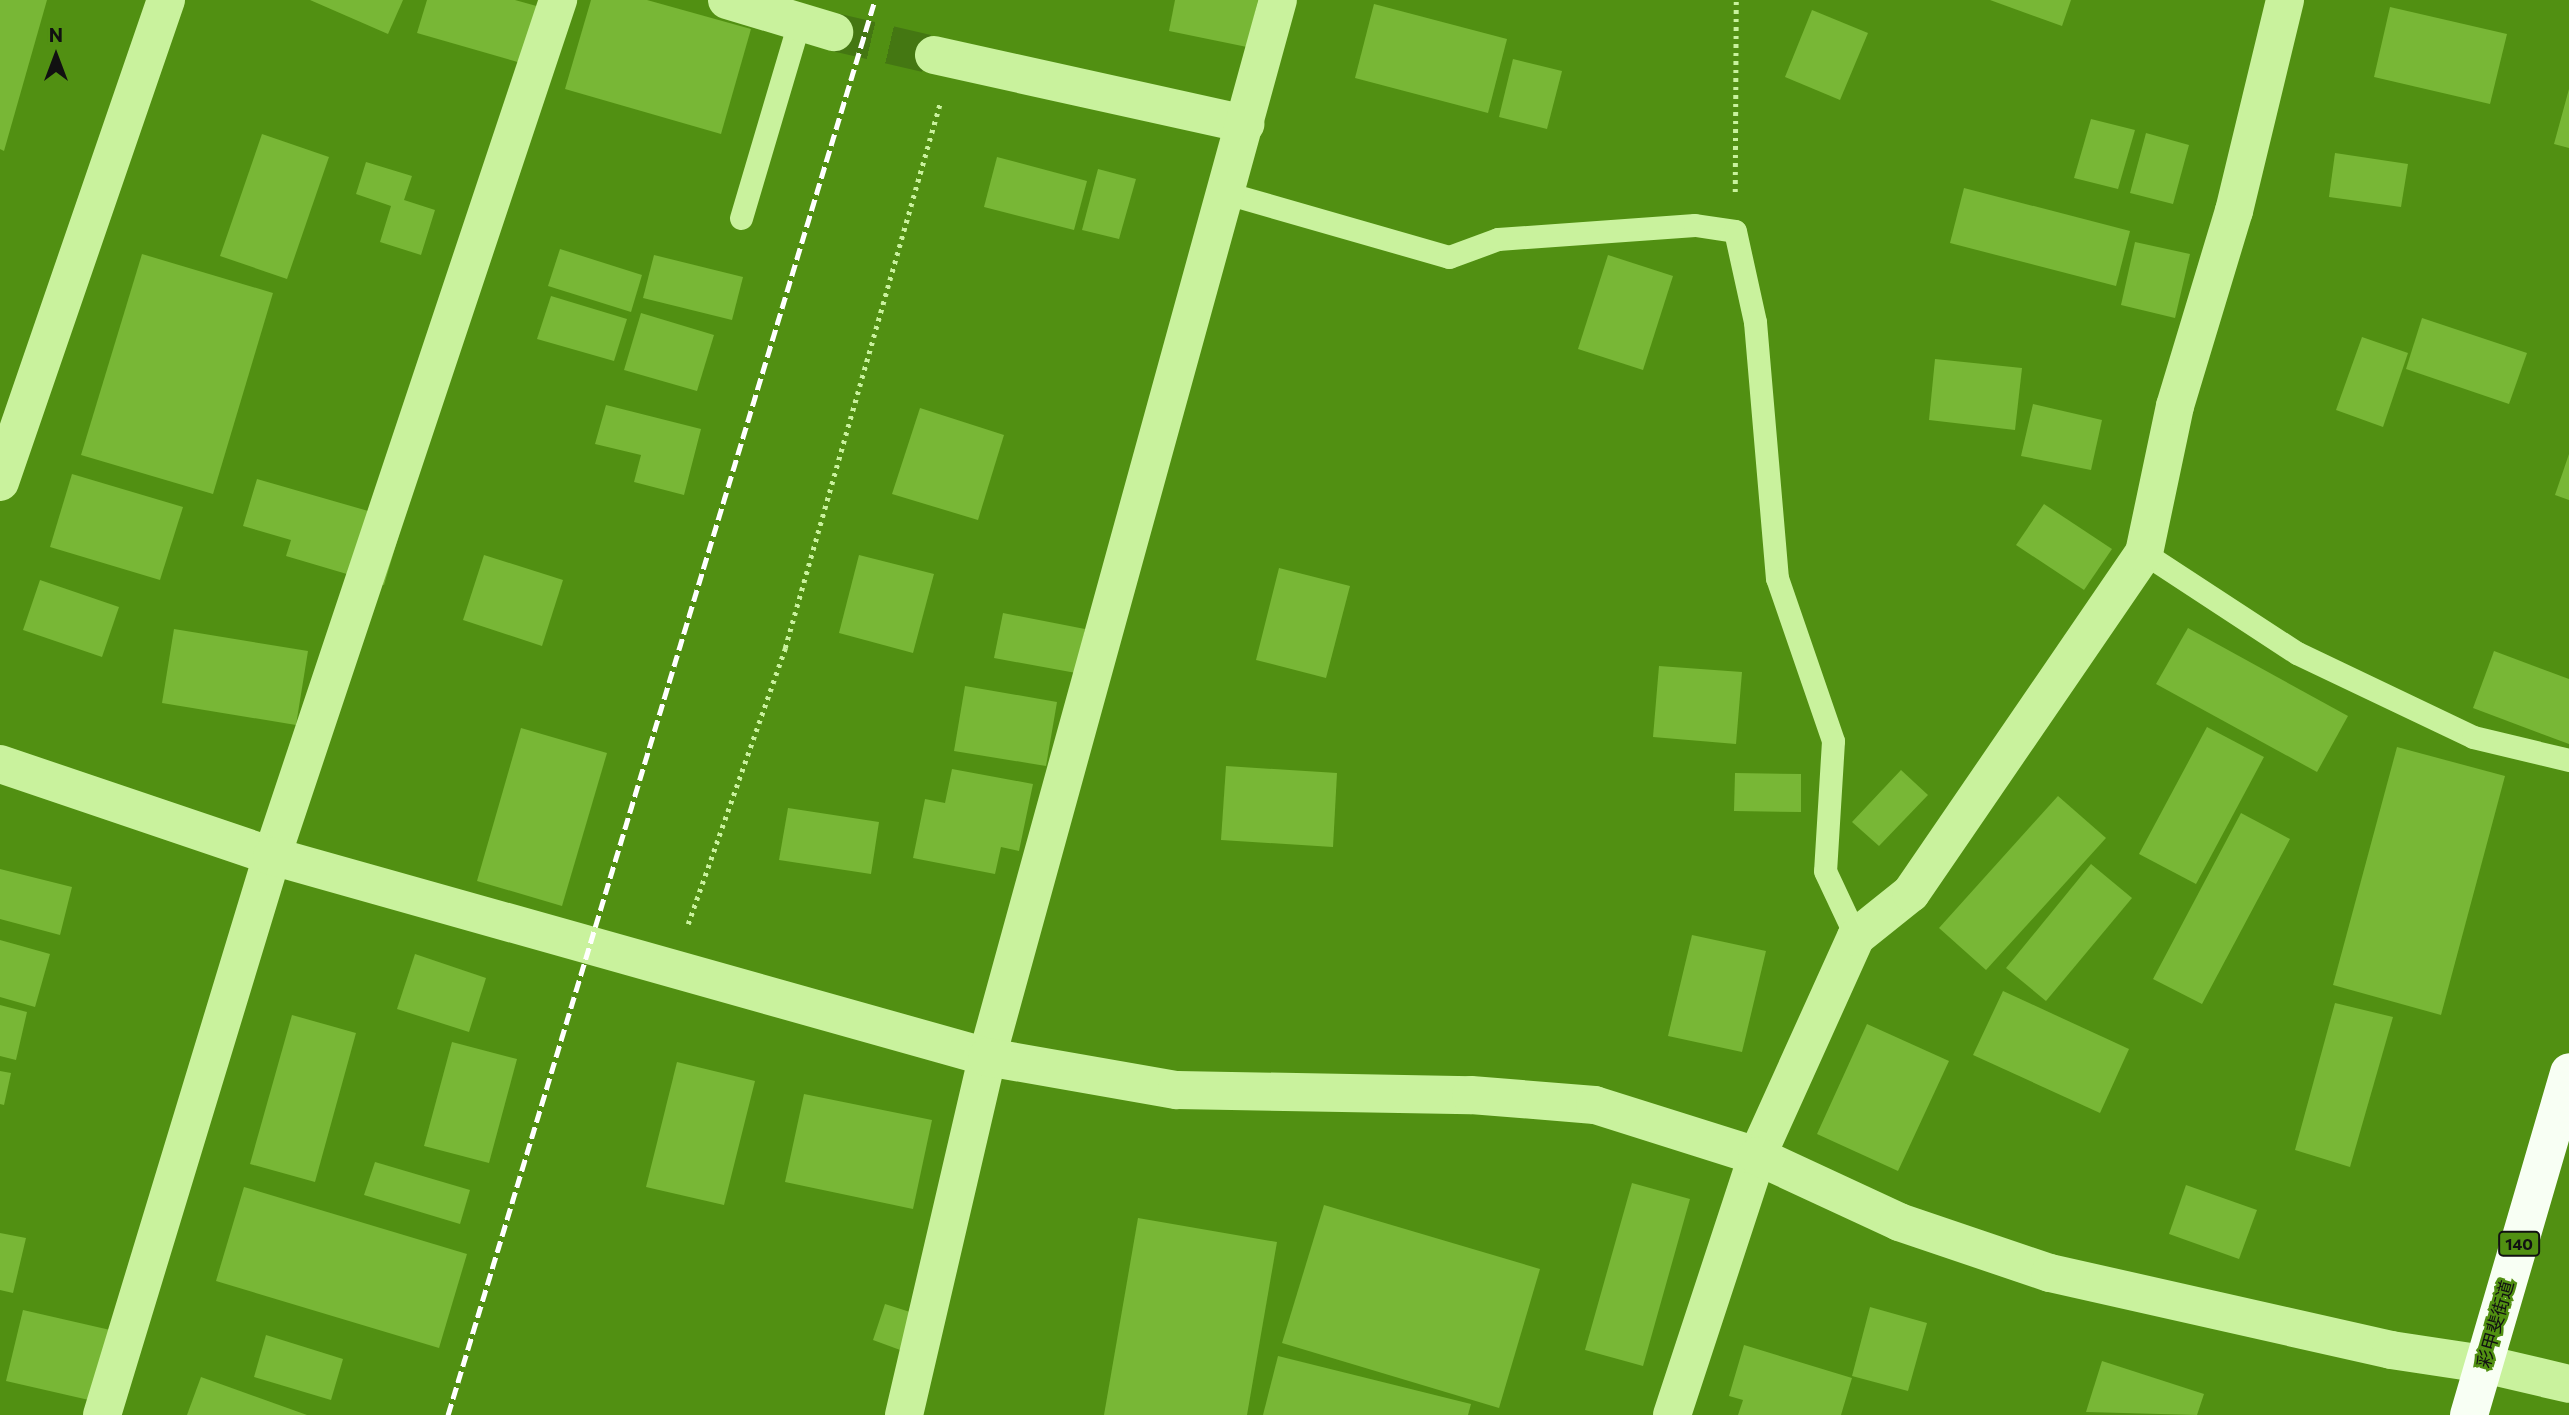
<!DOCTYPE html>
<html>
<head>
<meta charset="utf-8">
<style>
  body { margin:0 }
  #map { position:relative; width:2569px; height:1415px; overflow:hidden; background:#519012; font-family:Commissioner,"Noto Sans JP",sans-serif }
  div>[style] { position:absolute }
  .building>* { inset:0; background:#78b736 }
  .minor-tunnel>* { height:38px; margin-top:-19px; transform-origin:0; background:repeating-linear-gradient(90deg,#447712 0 38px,transparent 0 57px) }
  .path>* { height:4.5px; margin-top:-2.25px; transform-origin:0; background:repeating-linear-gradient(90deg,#c9f29d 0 3.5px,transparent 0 8.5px) }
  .service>* { height:23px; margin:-11.5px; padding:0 11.5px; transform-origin:11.5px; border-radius:11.5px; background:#c9f29d }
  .minor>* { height:38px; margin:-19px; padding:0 19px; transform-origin:19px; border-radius:19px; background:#c9f29d }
  .tertiary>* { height:38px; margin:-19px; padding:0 19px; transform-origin:19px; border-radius:19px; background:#c9f29d }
  .trunk>* { height:38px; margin:-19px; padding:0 19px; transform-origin:19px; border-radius:19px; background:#f8fff4 }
  .rail>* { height:5px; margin-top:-2.5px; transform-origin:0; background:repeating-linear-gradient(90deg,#fff 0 12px,transparent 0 17px) }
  span { translate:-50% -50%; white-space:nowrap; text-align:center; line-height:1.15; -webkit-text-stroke:5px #519012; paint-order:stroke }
  .shield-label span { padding:2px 5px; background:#519012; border:2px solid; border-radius:5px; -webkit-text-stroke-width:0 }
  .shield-label { font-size:16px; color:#111; font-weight:700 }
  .street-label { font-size:18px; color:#111 }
  .north { position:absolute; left:21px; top:21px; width:70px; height:70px; -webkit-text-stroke:5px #519012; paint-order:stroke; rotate:0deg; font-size:19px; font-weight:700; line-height:28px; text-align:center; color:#111 }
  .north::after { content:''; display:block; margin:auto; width:24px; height:32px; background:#111; clip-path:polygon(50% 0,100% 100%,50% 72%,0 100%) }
</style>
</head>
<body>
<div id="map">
  <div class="building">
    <i style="clip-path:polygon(0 0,47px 0,4px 151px,0 149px)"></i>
    <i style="clip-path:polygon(310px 0,403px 0,388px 34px)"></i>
    <i style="clip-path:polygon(427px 0,515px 0,558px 12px,542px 69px,417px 33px)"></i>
    <i style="clip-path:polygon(591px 0,647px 0,751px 29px,721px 134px,565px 89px)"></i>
    <i style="clip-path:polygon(1175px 0,1258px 0,1247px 47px,1169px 31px)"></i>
    <i style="clip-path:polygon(1990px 0,2071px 0,2062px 26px)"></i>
    <i style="clip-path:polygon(1374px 4px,1507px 39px,1488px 113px,1355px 78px)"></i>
    <i style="clip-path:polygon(2390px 7px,2507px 34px,2490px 104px,2374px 77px)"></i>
    <i style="clip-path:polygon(1812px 10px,1868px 33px,1840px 100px,1785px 77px)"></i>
    <i style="clip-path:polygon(1513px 59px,1562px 71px,1547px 129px,1499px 117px)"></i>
    <i style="clip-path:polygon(2569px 89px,2569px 148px,2554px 144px)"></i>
    <i style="clip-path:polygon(2091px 119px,2135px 130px,2118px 189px,2074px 178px)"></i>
    <i style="clip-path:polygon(2146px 133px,2189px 145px,2173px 204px,2130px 193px)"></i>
    <i style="clip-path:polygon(262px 134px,329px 157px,287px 279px,220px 256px)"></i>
    <i style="clip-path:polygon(2335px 153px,2408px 164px,2401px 207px,2329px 197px)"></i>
    <i style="clip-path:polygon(997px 157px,1087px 181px,1074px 230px,984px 207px)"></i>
    <i style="clip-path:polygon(366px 162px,412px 176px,404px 200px,435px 210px,421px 255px,380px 242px,391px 206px,356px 194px)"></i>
    <i style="clip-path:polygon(1098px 169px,1136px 179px,1119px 239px,1082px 230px)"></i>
    <i style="clip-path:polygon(1964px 188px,2130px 231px,2116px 286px,1950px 243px)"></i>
    <i style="clip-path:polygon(2135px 242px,2190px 254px,2175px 318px,2121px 305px)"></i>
    <i style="clip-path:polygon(560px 249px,642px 275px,631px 312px,548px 286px)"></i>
    <i style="clip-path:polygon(142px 254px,273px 293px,213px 494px,81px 455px)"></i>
    <i style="clip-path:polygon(654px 255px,743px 277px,732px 320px,643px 298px)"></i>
    <i style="clip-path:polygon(1608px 255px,1673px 276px,1643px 370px,1578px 349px)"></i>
    <i style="clip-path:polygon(551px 296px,627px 319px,614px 361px,537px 339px)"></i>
    <i style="clip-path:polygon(641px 313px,714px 335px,697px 391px,624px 370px)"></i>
    <i style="clip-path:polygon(2422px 318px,2527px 353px,2509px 404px,2406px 369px)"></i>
    <i style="clip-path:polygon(2362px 337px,2408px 353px,2383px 427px,2336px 410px)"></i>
    <i style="clip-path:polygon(1935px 359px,2022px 368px,2015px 430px,1929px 420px)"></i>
    <i style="clip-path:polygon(2033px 404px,2102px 420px,2091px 470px,2021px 456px)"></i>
    <i style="clip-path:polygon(606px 405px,701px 429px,684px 495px,634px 482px,641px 455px,595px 444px)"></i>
    <i style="clip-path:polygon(920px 408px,1004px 435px,978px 520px,892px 494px)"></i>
    <i style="clip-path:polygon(2569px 454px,2569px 500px,2555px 495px)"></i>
    <i style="clip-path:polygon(72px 474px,183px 507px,160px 580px,50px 547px)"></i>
    <i style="clip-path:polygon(257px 479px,403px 521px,384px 585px,286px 556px,291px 540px,243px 526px)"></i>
    <i style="clip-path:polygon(2044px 504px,2112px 549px,2084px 590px,2016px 545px)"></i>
    <i style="clip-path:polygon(484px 555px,563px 580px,542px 646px,463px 620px)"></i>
    <i style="clip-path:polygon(859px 555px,934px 574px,913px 653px,839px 633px)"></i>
    <i style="clip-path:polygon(1279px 568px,1350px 586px,1326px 678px,1256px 660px)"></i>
    <i style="clip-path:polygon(40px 580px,119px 607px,102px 657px,23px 630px)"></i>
    <i style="clip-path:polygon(1003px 613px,1085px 629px,1076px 673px,994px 658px)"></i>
    <i style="clip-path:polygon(2188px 628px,2348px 716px,2317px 772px,2156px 684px)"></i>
    <i style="clip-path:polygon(174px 629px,308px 651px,296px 725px,162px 703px)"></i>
    <i style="clip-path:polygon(2494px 651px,2569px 679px,2569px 744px,2473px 708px)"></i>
    <i style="clip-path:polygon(1659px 666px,1742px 672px,1736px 744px,1653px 737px)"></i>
    <i style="clip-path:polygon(965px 686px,1057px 702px,1046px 766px,954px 751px)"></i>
    <i style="clip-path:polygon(2207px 727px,2264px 757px,2196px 884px,2139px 854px)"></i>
    <i style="clip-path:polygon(521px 728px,607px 753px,562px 906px,477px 881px)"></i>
    <i style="clip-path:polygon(2397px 747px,2505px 776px,2441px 1015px,2333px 985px)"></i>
    <i style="clip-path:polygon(1226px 766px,1337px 773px,1333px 847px,1221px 840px)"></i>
    <i style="clip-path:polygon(952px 769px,1033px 784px,1019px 851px,1001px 847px,995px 874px,913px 858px,925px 799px,945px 803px)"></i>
    <i style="clip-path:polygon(1901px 770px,1928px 795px,1879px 846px,1852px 822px)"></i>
    <i style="clip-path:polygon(1735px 773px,1801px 774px,1801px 812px,1734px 811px)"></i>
    <i style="clip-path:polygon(2058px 796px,2106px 838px,1986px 970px,1939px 928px)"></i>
    <i style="clip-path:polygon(788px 808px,879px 822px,871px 874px,779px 860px)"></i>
    <i style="clip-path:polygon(2241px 813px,2290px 839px,2202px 1004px,2153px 979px)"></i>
    <i style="clip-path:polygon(2091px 864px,2132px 898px,2046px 1001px,2006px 968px)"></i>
    <i style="clip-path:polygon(0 869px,72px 887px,60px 935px,0 919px)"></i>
    <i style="clip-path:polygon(1692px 935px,1766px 951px,1742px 1052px,1668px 1036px)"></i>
    <i style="clip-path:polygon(0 940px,50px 954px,35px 1007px,0 997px)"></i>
    <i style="clip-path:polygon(415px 954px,486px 978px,469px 1032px,397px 1009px)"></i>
    <i style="clip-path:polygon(2003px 991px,2129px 1049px,2100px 1113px,1973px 1055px)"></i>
    <i style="clip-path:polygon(2335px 1003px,2393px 1017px,2350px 1167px,2295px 1150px)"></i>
    <i style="clip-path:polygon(0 1005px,27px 1012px,16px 1060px,0 1056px)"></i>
    <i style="clip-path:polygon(292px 1015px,356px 1033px,315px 1182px,250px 1164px)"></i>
    <i style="clip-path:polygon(1867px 1024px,1949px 1061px,1898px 1171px,1817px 1134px)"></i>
    <i style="clip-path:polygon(452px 1042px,517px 1059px,489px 1163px,424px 1146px)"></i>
    <i style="clip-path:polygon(677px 1062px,755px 1081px,724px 1205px,646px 1187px)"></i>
    <i style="clip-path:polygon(0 1071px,11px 1073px,4px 1105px,0 1104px)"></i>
    <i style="clip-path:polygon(804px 1094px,932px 1120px,913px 1209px,785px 1182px)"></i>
    <i style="clip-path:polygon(375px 1162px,470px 1190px,460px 1224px,364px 1195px)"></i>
    <i style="clip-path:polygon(1632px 1183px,1690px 1199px,1643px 1366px,1585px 1350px)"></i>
    <i style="clip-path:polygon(2186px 1185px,2257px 1210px,2239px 1259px,2169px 1234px)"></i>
    <i style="clip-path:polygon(244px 1187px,467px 1254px,439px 1348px,216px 1281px)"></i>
    <i style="clip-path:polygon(1324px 1205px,1540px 1269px,1499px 1408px,1282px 1343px)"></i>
    <i style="clip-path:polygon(1138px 1218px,1277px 1242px,1247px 1415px,1104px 1415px)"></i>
    <i style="clip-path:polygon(0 1233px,26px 1238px,13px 1293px,0 1290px)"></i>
    <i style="clip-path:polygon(885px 1304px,935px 1320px,922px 1358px,873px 1340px)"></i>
    <i style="clip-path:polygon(1870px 1307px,1927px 1323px,1908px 1391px,1852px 1376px)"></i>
    <i style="clip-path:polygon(23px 1310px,119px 1332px,102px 1403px,6px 1381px)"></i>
    <i style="clip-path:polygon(266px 1335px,343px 1359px,331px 1400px,254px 1377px)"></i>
    <i style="clip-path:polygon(1744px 1345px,1852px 1378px,1841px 1415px,1738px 1415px,1743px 1400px,1729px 1396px)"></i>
    <i style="clip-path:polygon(1278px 1356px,1471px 1404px,1468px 1415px,1263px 1415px)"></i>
    <i style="clip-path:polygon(2102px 1361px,2204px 1394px,2197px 1415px,2086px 1412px)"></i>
    <i style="clip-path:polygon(201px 1377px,307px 1415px,187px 1415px)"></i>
  </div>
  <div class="minor-tunnel">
    <i style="left:834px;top:32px;width:103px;rotate:13deg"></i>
  </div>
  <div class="path">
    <i style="left:1735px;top:192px;width:192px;rotate:-89.7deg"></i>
    <i style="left:688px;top:924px;width:293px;rotate:-70.6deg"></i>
    <i style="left:785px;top:648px;width:567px;rotate:-74.12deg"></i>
  </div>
  <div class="service">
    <i style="left:1226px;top:193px;width:232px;rotate:16deg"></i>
    <i style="left:1449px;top:257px;width:52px;rotate:-20.2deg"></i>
    <i style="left:1498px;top:239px;width:197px;rotate:-4.1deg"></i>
    <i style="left:1695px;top:225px;width:40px;rotate:8.5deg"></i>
    <i style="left:1735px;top:231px;width:93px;rotate:77.6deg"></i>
    <i style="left:1755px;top:322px;width:257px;rotate:85.1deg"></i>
    <i style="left:1777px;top:578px;width:172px;rotate:71deg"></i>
    <i style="left:1833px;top:741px;width:130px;rotate:93.5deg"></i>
    <i style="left:1825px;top:871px;width:73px;rotate:64.8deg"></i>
    <i style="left:741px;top:218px;width:204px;rotate:-73.5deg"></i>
    <i style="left:2144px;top:553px;width:183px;rotate:33.2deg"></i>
    <i style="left:2297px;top:653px;width:195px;rotate:25.5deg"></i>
    <i style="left:2473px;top:737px;width:99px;rotate:13.5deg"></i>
  </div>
  <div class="minor">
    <i style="left:727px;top:0;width:112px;rotate:16.7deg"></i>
    <i style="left:934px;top:55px;width:319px;rotate:12.5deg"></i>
    <i style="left:0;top:482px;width:510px;rotate:-71deg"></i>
    <i style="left:2484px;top:1364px;width:87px;rotate:13.2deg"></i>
    <i style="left:102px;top:1415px;width:584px;rotate:-73.08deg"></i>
    <i style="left:272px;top:856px;width:903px;rotate:-71.52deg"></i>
    <i style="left:904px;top:1415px;width:367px;rotate:-76.9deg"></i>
    <i style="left:987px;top:1057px;width:1096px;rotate:-74.61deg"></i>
    <i style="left:1672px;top:1415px;width:273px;rotate:-71.8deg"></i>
    <i style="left:1757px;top:1156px;width:240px;rotate:-65.7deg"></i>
    <i style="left:1856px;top:937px;width:70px;rotate:-38.7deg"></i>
    <i style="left:1911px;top:893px;width:412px;rotate:-55.6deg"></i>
    <i style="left:2144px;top:553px;width:150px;rotate:-78.1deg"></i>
    <i style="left:2175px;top:406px;width:204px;rotate:-73.2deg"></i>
    <i style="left:2234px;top:211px;width:217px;rotate:-76.4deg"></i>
  </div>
  <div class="tertiary">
    <i style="left:0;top:764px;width:287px;rotate:18.7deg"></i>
    <i style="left:272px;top:856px;width:743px;rotate:15.7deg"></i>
    <i style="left:987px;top:1057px;width:193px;rotate:9.9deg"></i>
    <i style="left:1177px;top:1090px;width:294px;rotate:1deg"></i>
    <i style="left:1471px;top:1095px;width:124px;rotate:4.6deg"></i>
    <i style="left:1595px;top:1105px;width:170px;rotate:17.5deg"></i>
    <i style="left:1757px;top:1156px;width:157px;rotate:24.9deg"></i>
    <i style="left:1899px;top:1222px;width:159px;rotate:18.7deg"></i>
    <i style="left:2050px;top:1273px;width:350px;rotate:12.7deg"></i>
    <i style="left:2391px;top:1350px;width:94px;rotate:8.6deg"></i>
  </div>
  <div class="trunk">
    <i style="left:2469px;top:1415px;width:357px;rotate:-73.7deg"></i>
  </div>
  <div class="rail">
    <i style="left:448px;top:1415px;width:1478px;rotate:-73.21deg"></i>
  </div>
  <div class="shield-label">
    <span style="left:2519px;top:1244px">140</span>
  </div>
  <div class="street-label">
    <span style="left:2495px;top:1324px;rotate:-74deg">彩甲斐街道</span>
  </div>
  <div class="north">N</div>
</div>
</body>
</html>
